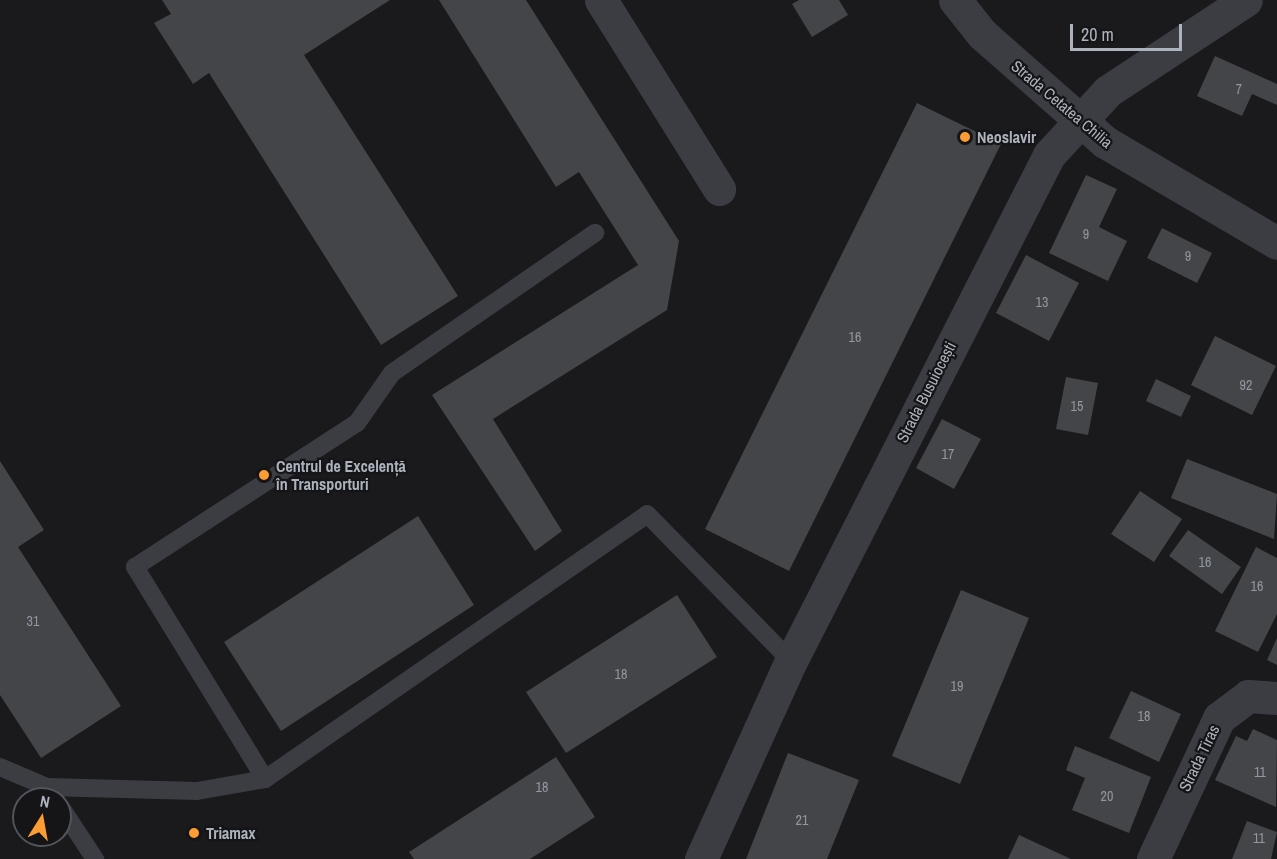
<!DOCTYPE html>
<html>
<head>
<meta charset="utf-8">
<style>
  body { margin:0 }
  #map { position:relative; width:1277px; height:859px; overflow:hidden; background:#1a1a1c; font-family:"Archivo Narrow",sans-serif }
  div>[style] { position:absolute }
  .building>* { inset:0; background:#444549 }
  .service>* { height:18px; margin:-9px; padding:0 9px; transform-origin:9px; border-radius:9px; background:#3b3d42 }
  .minor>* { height:33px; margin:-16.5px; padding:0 16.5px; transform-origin:16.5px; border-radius:16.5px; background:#3b3d42 }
  .dots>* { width:16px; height:16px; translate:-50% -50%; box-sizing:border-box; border:3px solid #151518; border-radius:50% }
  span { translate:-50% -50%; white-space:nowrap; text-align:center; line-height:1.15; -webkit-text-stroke:4.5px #151518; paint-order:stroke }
  .number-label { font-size:14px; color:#92989f }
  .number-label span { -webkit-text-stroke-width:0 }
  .street-label { font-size:16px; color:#acb3bc }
  .poi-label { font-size:16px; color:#acb3bc; font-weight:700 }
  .left { translate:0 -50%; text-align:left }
  .north { position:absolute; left:12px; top:787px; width:60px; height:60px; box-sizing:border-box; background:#151518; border:2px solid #51545a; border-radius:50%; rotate:11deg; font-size:16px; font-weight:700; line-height:24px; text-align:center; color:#acb3bc }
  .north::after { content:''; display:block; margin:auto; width:21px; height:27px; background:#fb9d34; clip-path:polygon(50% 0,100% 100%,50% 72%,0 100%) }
  .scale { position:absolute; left:1070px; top:24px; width:112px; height:27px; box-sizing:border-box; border:3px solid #acb3bc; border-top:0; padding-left:8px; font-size:18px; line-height:21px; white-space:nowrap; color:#acb3bc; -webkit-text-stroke:4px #151518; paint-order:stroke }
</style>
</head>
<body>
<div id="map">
  <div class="building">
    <i style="clip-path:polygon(162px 0,390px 0,304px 55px,458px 296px,381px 345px,209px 73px,193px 84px,154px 23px,171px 14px)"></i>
    <i style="clip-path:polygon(439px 0,526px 0,679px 241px,667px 310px,493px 419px,562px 531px,535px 551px,432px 395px,638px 265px,579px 172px,556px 187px)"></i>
    <i style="clip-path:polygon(799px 0,839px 0,848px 15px,812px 37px,792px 4px)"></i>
    <i style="clip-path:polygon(1215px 56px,1277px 84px,1277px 105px,1252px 94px,1242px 116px,1197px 96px)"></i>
    <i style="clip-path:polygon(917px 103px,1001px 144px,789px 571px,705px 529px)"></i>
    <i style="clip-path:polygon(1086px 175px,1117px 189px,1099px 227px,1127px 241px,1108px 281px,1049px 253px)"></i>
    <i style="clip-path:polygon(1162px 228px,1212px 253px,1197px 283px,1147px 258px)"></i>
    <i style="clip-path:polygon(1026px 255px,1079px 283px,1049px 341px,996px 313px)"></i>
    <i style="clip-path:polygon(1215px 336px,1276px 366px,1252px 415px,1191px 385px)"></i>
    <i style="clip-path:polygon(1066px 377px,1098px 383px,1088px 435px,1056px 429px)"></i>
    <i style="clip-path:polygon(1156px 379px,1191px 396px,1181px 417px,1146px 401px)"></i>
    <i style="clip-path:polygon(942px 419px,981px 439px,954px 489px,916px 468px)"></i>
    <i style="clip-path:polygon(1187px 459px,1277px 494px,1274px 539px,1171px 498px)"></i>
    <i style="clip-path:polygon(0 461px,44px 530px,18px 547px,121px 706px,41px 758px,0 695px)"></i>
    <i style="clip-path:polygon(1140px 491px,1182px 519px,1154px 562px,1111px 534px)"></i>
    <i style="clip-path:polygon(418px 516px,474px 605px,281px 731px,224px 642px)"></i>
    <i style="clip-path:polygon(1188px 530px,1241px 567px,1222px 594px,1169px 556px)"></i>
    <i style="clip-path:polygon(1256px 547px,1277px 558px,1277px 614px,1258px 652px,1215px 631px)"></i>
    <i style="clip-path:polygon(961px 590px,1029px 618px,960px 784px,892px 756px)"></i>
    <i style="clip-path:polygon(677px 595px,717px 657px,566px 753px,526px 692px)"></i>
    <i style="clip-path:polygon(1277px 638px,1277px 665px,1267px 660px)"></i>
    <i style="clip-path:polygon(1131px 691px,1181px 714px,1159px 762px,1109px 738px)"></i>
    <i style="clip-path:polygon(1253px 729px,1277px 740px,1276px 807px,1215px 780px,1236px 736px,1247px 741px)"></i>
    <i style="clip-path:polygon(1075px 746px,1151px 777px,1129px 833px,1072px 810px,1085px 778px,1066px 770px)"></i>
    <i style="clip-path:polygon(788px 753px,859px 780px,827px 859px,746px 859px)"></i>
    <i style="clip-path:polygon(556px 757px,595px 817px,530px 859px,414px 859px,409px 852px)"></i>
    <i style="clip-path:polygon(1247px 821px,1277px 832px,1271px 859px,1232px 859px)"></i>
    <i style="clip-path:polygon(1019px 835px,1071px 859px,1008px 859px)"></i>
  </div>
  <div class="service">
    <i style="left:0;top:767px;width:51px;rotate:23.1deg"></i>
    <i style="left:47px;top:787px;width:150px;rotate:1.5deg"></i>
    <i style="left:197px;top:791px;width:69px;rotate:-10deg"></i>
    <i style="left:265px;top:779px;width:465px;rotate:-34.7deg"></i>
    <i style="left:647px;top:514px;width:206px;rotate:45.6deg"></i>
    <i style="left:265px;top:779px;width:249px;rotate:-121.5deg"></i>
    <i style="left:135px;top:567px;width:265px;rotate:-33deg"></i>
    <i style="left:357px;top:423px;width:61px;rotate:-55deg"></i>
    <i style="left:392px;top:373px;width:247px;rotate:-34.6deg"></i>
    <i style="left:60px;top:806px;width:64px;rotate:56.6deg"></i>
  </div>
  <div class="minor">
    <i style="left:601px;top:0;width:223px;rotate:58deg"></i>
    <i style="left:955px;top:0;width:43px;rotate:51.5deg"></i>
    <i style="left:982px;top:34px;width:164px;rotate:41.3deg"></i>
    <i style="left:1105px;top:142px;width:199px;rotate:30.4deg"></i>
    <i style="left:701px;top:859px;width:217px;rotate:-65.6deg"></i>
    <i style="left:791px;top:661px;width:568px;rotate:-62.98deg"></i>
    <i style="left:1049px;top:155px;width:87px;rotate:-47.3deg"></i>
    <i style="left:1108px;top:91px;width:165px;rotate:-33.4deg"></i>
    <i style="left:1153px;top:859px;width:156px;rotate:-64.9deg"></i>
    <i style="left:1219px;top:718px;width:36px;rotate:-37deg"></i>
    <i style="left:1248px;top:696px;width:29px;rotate:4deg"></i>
  </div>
  <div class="dots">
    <i style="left:965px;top:137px;background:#fb9d34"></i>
    <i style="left:264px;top:475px;background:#fb9d34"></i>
    <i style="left:194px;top:833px;background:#fb9d34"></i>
  </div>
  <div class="number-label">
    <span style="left:1239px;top:89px">7</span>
    <span style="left:1086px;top:234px">9</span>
    <span style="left:1188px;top:256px">9</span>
    <span style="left:1042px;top:302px">13</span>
    <span style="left:855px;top:337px">16</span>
    <span style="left:1246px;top:385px">92</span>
    <span style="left:1077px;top:406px">15</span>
    <span style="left:948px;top:454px">17</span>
    <span style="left:1205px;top:562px">16</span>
    <span style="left:1257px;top:586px">16</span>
    <span style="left:33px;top:621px">31</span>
    <span style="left:621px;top:674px">18</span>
    <span style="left:957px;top:686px">19</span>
    <span style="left:1144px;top:716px">18</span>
    <span style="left:1260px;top:772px">11</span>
    <span style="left:542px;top:787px">18</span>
    <span style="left:1107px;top:796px">20</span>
    <span style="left:802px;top:820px">21</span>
    <span style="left:1259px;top:838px">11</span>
  </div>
  <div class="street-label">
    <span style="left:1062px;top:104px;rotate:40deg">Strada Cetatea Chilia</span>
    <span style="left:926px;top:392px;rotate:-63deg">Strada Busuiocești</span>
    <span style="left:1199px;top:758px;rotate:-64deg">Strada Tiras</span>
  </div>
  <div class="poi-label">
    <span class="left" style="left:977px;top:137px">Neoslavir</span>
    <span class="left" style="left:276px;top:475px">Centrul de Excelență<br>în Transporturi</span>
    <span class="left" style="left:206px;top:833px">Triamax</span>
  </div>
  <div class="north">N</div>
  <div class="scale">20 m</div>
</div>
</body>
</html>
